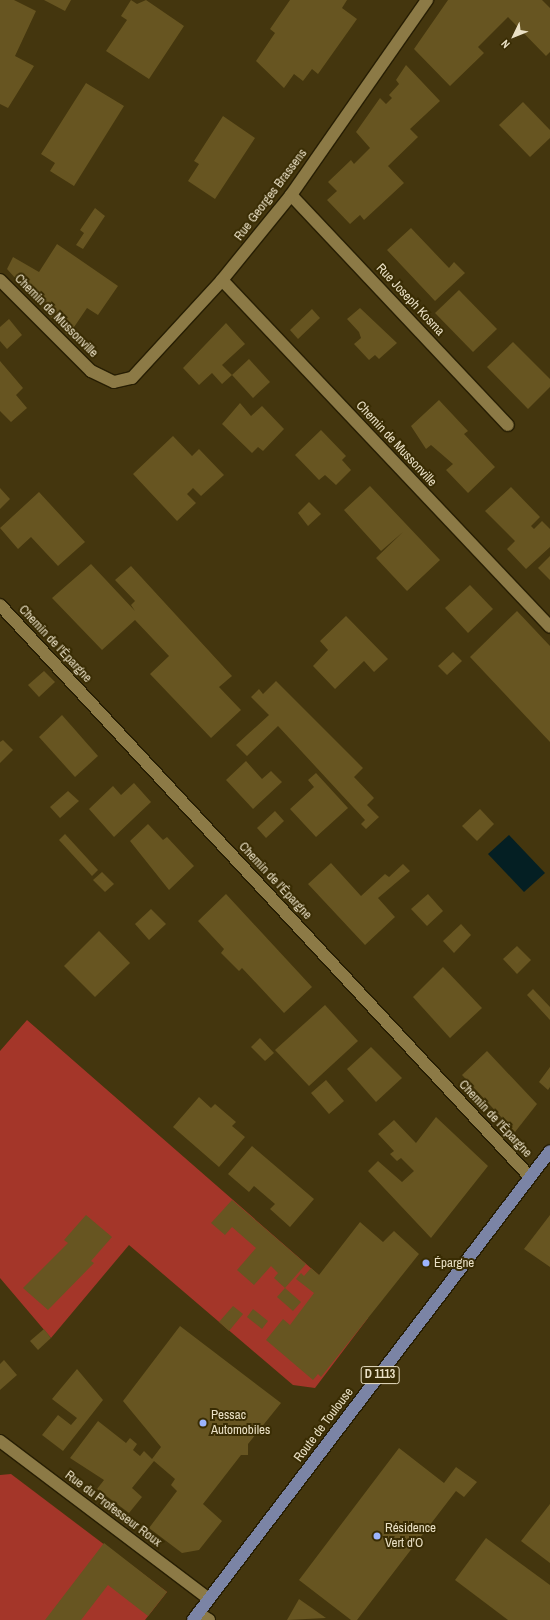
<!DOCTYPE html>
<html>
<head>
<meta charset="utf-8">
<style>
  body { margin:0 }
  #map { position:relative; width:550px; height:1620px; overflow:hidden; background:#44360e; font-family:"Archivo Narrow",sans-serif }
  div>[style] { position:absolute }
  .green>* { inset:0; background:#a43629 }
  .water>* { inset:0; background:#041f23 }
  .building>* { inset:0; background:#675521 }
  .roads { filter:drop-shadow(1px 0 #271e03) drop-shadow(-1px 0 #271e03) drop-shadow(0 1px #271e03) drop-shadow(0 -1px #271e03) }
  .street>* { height:12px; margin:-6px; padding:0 6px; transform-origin:6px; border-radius:6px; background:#8c7a46 }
  .primary>* { height:12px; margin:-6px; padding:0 6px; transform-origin:6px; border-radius:6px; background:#7b84a5 }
  .dots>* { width:11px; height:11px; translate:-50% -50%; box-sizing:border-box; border:2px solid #392c03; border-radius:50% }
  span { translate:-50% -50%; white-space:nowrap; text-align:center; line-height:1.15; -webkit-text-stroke:4px #392c03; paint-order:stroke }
  .shield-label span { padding:1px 3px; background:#392c03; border:1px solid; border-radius:3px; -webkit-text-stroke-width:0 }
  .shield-label { font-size:12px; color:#eae0c5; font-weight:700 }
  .street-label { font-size:13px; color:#eae0c5 }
  .poi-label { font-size:13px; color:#eae0c5 }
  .left { translate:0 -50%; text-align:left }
  .north { position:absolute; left:494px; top:16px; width:40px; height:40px; -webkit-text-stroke:3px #392c03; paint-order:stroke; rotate:227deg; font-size:11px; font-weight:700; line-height:16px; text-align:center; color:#eae0c5 }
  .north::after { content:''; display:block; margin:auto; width:14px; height:18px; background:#eae0c5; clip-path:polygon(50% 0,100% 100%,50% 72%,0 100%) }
</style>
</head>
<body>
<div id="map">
  <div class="green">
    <i style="clip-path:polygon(27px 1020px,368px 1318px,315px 1388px,293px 1385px,129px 1245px,51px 1338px,0 1278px,0 1051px)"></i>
    <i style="clip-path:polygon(11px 1474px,167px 1592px,145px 1620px,0 1620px,0 1475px)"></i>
  </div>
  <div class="water">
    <i style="clip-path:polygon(509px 835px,545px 873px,524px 892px,488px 854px)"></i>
  </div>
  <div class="building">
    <i style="clip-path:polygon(0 0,14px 0,36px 11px,15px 56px,34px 66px,8px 108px,0 104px)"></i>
    <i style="clip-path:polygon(44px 0,71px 0,65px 11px)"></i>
    <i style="clip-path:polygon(131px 0,137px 4px,146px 0,184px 26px,149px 79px,106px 51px,127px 20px,121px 16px)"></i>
    <i style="clip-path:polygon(290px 0,347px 0,342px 8px,357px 19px,318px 74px,312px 69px,303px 81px,294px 74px,284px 88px,256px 61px,275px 33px,270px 29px)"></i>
    <i style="clip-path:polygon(448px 0,542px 0,550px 8px,550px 52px,546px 56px,508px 17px,478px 47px,484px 53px,450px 86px,414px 49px)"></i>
    <i style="clip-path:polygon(406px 65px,440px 101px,410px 129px,418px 137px,388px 166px,404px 183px,364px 220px,360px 215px,350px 224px,327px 200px,337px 191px,328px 182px,351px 160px,354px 164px,370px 148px,356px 132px,380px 98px,386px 104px,392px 98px,389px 95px,399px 84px,396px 80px)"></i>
    <i style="clip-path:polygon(86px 83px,124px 106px,74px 186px,50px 171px,55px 163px,41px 154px)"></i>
    <i style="clip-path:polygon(523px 102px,550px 130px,550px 138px,530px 157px,499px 125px)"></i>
    <i style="clip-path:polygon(223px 116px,255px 138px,215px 199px,188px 181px,199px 164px,194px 161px)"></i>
    <i style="clip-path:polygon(95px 208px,105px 216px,83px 249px,76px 245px,84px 233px,80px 230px)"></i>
    <i style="clip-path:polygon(411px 228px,449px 268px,454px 262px,465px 273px,435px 301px,387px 250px)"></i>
    <i style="clip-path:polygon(57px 244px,118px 286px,98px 315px,87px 308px,68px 336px,7px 269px,13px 257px,39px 272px)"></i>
    <i style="clip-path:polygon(459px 290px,497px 329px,473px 352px,435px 313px)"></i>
    <i style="clip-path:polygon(360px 308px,397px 343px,379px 359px,375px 355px,369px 360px,354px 344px,361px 338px,359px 332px,347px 319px)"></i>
    <i style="clip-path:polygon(312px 309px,320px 318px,298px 339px,290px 330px)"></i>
    <i style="clip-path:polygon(9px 319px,22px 335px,7px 349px,0 341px,0 327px)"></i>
    <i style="clip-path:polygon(226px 323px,245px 344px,222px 365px,232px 375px,222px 384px,212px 373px,199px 385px,183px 368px)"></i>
    <i style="clip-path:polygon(513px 342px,550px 379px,550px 387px,528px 409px,487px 367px)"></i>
    <i style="clip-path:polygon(249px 359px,270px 382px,253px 398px,232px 375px)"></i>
    <i style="clip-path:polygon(0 361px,23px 388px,16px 395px,27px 408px,11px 422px,0 411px)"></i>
    <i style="clip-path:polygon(439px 400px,468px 431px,464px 434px,495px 467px,468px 493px,446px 470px,453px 464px,431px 445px,426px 449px,411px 426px)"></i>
    <i style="clip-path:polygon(240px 403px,251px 416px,262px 406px,284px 429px,263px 451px,258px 447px,252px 453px,222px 424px)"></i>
    <i style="clip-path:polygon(321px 430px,346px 456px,342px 460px,351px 470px,336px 485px,325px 475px,319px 480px,295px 455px)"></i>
    <i style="clip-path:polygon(173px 436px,192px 456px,199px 449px,224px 475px,201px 496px,193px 488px,187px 494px,196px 503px,177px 521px,133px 474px)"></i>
    <i style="clip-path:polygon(370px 486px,440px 560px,407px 591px,376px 558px,403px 532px,381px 551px,344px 510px)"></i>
    <i style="clip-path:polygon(511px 487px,540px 517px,531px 526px,534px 529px,542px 521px,550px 529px,550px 547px,526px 569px,507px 549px,515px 541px,485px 511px)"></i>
    <i style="clip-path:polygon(0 488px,10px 499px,0 509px)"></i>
    <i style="clip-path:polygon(39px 492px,85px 542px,58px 566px,31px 537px,18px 549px,0 528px)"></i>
    <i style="clip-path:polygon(309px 502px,321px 514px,308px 526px,298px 513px)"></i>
    <i style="clip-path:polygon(550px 556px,550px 580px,538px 568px)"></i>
    <i style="clip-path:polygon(91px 564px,135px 611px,131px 605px,135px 601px,115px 580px,131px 566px,232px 676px,219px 687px,241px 710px,211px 738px,150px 674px,169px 656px,135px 620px,102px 650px,52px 598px)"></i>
    <i style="clip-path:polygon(470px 585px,493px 609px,468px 633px,445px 608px)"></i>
    <i style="clip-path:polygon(517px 611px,550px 646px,550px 742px,470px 657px)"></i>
    <i style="clip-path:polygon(346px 616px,388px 659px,374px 672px,364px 661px,335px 689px,313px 666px,328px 650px,320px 641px)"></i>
    <i style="clip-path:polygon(453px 652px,462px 661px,447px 675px,438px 666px)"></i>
    <i style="clip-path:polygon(44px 671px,55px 682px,39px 697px,28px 685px)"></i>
    <i style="clip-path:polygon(276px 681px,363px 768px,354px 777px,374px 798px,367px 805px,379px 817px,366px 829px,361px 824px,365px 820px,278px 726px,247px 756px,236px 745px,269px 715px,251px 697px,259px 689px,263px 694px)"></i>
    <i style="clip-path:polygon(62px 715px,98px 756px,75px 777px,39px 737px)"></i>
    <i style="clip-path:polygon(3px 740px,13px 750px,0 763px,0 742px)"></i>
    <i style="clip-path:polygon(246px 761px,262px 779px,271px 771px,282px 782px,253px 809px,226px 780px)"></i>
    <i style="clip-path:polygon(316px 773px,348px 808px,316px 837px,290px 809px,314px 787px,308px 780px)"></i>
    <i style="clip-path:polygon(134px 783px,151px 802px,114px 837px,89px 809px,113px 786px,121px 795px)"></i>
    <i style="clip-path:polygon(68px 791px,79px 801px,60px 818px,50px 807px)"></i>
    <i style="clip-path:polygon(480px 809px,494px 824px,477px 841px,462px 826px)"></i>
    <i style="clip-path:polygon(275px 811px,284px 821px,266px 838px,257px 828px)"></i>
    <i style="clip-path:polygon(148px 824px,163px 840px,167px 837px,194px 866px,169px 890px,130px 841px)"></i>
    <i style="clip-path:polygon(65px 834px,98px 870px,92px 876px,59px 840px)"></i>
    <i style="clip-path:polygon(331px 863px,361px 896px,385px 874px,389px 877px,403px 864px,410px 871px,378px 898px,395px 917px,365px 945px,308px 884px)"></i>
    <i style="clip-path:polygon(102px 872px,114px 884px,105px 892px,93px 880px)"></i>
    <i style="clip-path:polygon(226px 894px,312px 987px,284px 1013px,242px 968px,239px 971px,221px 953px,224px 949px,198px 921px)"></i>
    <i style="clip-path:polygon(428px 894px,443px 911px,427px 926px,411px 909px)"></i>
    <i style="clip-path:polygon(151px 909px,166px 924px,149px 940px,135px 924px)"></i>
    <i style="clip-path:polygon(461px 924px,471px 935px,454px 953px,443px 941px)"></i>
    <i style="clip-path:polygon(99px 931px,130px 963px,95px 997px,64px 966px)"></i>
    <i style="clip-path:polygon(517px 946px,531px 960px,517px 974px,503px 959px)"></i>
    <i style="clip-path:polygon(443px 967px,482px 1008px,450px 1038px,413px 997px)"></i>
    <i style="clip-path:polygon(533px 989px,550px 1007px,550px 1020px,527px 995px)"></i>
    <i style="clip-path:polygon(325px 1005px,358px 1041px,309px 1086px,275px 1050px)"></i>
    <i style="clip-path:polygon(260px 1038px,274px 1053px,265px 1061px,251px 1047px)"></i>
    <i style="clip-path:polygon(371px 1047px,402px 1078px,376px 1102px,347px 1069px)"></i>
    <i style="clip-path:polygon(487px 1051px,537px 1104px,515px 1132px,462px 1075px)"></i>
    <i style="clip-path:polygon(550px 1067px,550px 1087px,548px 1090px,539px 1082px)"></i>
    <i style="clip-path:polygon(326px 1080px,344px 1101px,329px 1114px,311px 1093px)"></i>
    <i style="clip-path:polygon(199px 1097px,211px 1108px,215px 1104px,236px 1122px,232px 1126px,245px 1137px,219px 1167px,173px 1127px)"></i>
    <i style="clip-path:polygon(436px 1117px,488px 1166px,431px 1238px,368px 1171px,378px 1161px,402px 1182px,414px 1171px,401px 1158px,397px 1161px,390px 1154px,394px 1151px,378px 1134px,394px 1120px,416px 1143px)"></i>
    <i style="clip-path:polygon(252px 1146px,314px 1199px,290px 1227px,270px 1209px,275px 1204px,254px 1186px,249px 1192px,228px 1174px)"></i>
    <i style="clip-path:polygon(232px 1200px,306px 1264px,285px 1288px,274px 1278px,278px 1273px,271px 1266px,254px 1285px,237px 1270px,256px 1248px,232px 1227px,225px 1235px,211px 1223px)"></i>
    <i style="clip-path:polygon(86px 1215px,112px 1237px,91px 1261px,94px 1263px,48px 1310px,23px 1288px,68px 1243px,64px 1240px)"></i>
    <i style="clip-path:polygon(550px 1215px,550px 1267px,524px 1249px)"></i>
    <i style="clip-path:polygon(360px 1222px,383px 1242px,394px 1231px,419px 1254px,321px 1377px,318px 1374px,313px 1380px,266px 1340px,283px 1319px,290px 1325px,314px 1293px,296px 1279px,301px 1273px,304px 1276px,311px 1268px,319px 1275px)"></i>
    <i style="clip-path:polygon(285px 1288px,301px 1302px,293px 1311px,277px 1297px)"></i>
    <i style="clip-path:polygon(233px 1306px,243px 1314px,229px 1331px,219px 1322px)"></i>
    <i style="clip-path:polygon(253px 1309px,268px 1321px,262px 1329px,247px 1317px)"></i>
    <i style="clip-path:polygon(180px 1326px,281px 1403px,248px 1444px,248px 1455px,241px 1455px,203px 1504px,222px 1521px,199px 1550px,182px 1553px,149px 1528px,177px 1491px,171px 1485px,175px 1479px,154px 1461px,132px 1488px,142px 1497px,129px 1513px,97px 1489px,104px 1480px,70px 1458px,98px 1421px,126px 1443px,130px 1438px,137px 1444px,133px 1450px,140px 1456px,144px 1451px,152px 1459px,161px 1447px,123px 1401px)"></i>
    <i style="clip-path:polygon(44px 1329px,51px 1338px,38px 1350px,30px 1341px)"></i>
    <i style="clip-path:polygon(4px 1360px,17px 1375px,0 1390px,0 1364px)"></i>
    <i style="clip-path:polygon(77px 1369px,103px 1400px,63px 1451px,42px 1435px,58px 1415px,71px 1425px,77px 1418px,52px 1399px)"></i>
    <i style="clip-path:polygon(399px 1448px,444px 1483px,456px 1467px,477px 1482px,464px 1497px,456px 1491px,357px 1620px,351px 1620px,299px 1580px)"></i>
    <i style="clip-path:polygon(550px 1504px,550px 1563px,521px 1541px)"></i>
    <i style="clip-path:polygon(486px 1538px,550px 1585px,550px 1620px,508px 1620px,455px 1580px)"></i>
    <i style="clip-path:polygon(104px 1543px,167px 1592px,148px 1616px,108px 1585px,81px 1620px,45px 1620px)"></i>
    <i style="clip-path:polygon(299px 1599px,326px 1618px,287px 1620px)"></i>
  </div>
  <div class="roads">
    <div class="street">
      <i style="left:291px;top:195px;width:316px;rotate:46.7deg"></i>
      <i style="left:0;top:280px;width:129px;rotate:45deg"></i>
      <i style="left:91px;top:371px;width:25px;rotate:26deg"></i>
      <i style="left:114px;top:382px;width:18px;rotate:-13deg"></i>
      <i style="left:132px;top:378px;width:133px;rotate:-47.4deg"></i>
      <i style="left:222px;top:280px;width:109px;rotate:-50.9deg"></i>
      <i style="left:291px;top:195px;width:238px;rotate:-55.1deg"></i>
      <i style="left:222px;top:280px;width:477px;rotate:46.6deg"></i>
      <i style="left:0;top:605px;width:780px;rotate:47.18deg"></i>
      <i style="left:0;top:1441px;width:262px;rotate:37.1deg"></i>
      <i style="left:198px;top:1613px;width:13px;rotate:32deg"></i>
    </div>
    <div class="primary">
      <i style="left:193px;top:1620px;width:589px;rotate:-52.72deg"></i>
    </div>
  </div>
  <div class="dots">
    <i style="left:426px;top:1263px;background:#9cb4fd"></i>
    <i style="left:203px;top:1423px;background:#9cb4fd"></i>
    <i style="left:377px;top:1536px;background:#9cb4fd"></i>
  </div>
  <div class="shield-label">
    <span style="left:380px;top:1375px">D 1113</span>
  </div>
  <div class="street-label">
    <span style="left:271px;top:195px;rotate:-53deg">Rue Georges Brassens</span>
    <span style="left:410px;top:300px;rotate:47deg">Rue Joseph Kosma</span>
    <span style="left:56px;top:316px;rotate:45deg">Chemin de Mussonville</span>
    <span style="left:396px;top:444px;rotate:47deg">Chemin de Mussonville</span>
    <span style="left:55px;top:644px;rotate:47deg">Chemin de l'Épargne</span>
    <span style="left:275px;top:881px;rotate:47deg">Chemin de l'Épargne</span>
    <span style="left:495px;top:1119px;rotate:47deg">Chemin de l'Épargne</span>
    <span style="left:324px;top:1425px;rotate:-53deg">Route de Toulouse</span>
    <span style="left:113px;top:1509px;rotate:37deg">Rue du Professeur Roux</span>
  </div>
  <div class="poi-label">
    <span class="left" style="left:434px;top:1263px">Épargne</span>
    <span class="left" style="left:211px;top:1423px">Pessac<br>Automobiles</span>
    <span class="left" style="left:385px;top:1536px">Résidence<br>Vert d'O</span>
  </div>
  <div class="north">N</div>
</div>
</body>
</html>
